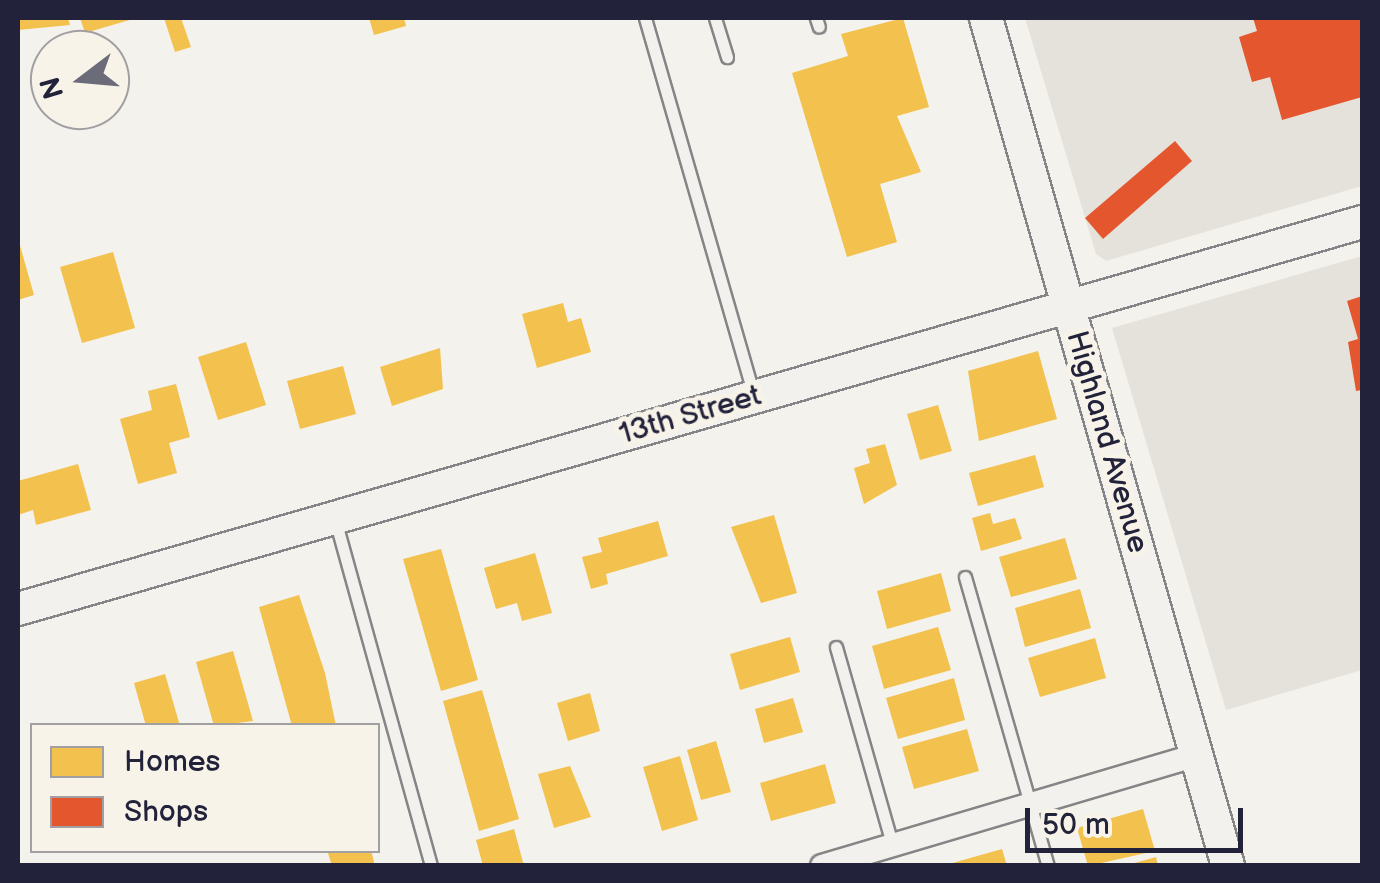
<!DOCTYPE html>
<html>
<head>
<meta charset="utf-8">
<style>
  body { margin:0 }
  #map { position:relative; width:1380px; height:883px; overflow:hidden; background:#f4f2ec; font-family:"Balsamiq Sans",sans-serif }
  div>[style] { position:absolute }
  .built>* { inset:0; background:#e5e2dc }
  .homes>* { inset:0; background:#f2c14e }
  .shops>* { inset:0; background:#e4572e }
  .roads { filter:drop-shadow(2px 0 #858486) drop-shadow(-2px 0 #858486) drop-shadow(0 2px #858486) drop-shadow(0 -2px #858486) }
  .lane>* { height:11px; margin:-5.5px; padding:0 5.5px; transform-origin:5.5px; border-radius:5.5px; background:#f2f1ed }
  .street>* { height:22px; margin:-11px; padding:0 11px; transform-origin:11px; border-radius:11px; background:#f2f1ed }
  .secondary>* { height:32px; margin:-16px; padding:0 16px; transform-origin:16px; border-radius:16px; background:#f2f1ed }
  span { translate:-50% -50%; white-space:nowrap; text-align:center; line-height:1.15; -webkit-text-stroke:10px #f7f3e8; paint-order:stroke }
  .street-label { font-size:30px; color:#22223b }
  .frame { position:absolute; inset:0; border:20px solid #22223b; pointer-events:none }
  .legend { position:absolute; left:30px; top:723px; width:350px; height:130px; box-sizing:border-box; background:#f7f3e8; border:2px solid #a29fa3; margin:0; padding:12px 18px; list-style:none; font-size:30px; color:#22223b }
  .legend li { display:flex; align-items:center; gap:20px; height:50px }
  .legend b { width:50px; border:2px solid #a29fa3 }
  .north { position:absolute; left:30px; top:30px; width:100px; height:100px; box-sizing:border-box; background:#f7f3e8; border:2px solid #a29fa3; border-radius:50%; rotate:254deg; font-size:28px; font-weight:700; line-height:40px; text-align:center; color:#22223b }
  .north::after { content:''; display:block; margin:auto; width:35px; height:45px; background:#6c6b79; clip-path:polygon(50% 0,100% 100%,50% 72%,0 100%) }
  .scale { position:absolute; left:1025px; top:808px; width:218px; height:45px; box-sizing:border-box; border:5px solid #22223b; border-top:0; padding-left:12px; font-size:30px; line-height:35px; white-space:nowrap; color:#22223b; -webkit-text-stroke:8px #f7f3e8; paint-order:stroke }
</style>
</head>
<body>
<div id="map">
  <div class="built">
    <i style="clip-path:polygon(1025px 18px,1362px 18px,1362px 186px,1106px 261px,1096px 254px)"></i>
    <i style="clip-path:polygon(1362px 256px,1362px 670px,1226px 710px,1112px 328px)"></i>
  </div>
  <div class="homes">
    <i style="clip-path:polygon(18px 18px,68px 18px,70px 25px,18px 30px)"></i>
    <i style="clip-path:polygon(80px 18px,133px 18px,133px 19px,85px 33px)"></i>
    <i style="clip-path:polygon(164px 18px,181px 18px,191px 47px,175px 52px)"></i>
    <i style="clip-path:polygon(369px 18px,404px 18px,406px 26px,374px 35px)"></i>
    <i style="clip-path:polygon(903px 18px,929px 107px,897px 116px,921px 172px,880px 184px,897px 242px,847px 257px,792px 73px,848px 56px,841px 34px)"></i>
    <i style="clip-path:polygon(19px 242px,34px 295px,18px 300px,18px 243px)"></i>
    <i style="clip-path:polygon(113px 252px,135px 328px,82px 343px,60px 267px)"></i>
    <i style="clip-path:polygon(563px 303px,568px 322px,581px 318px,591px 352px,537px 368px,522px 314px)"></i>
    <i style="clip-path:polygon(246px 342px,266px 405px,218px 420px,198px 357px)"></i>
    <i style="clip-path:polygon(440px 348px,443px 389px,392px 406px,380px 367px)"></i>
    <i style="clip-path:polygon(1038px 351px,1057px 419px,979px 441px,968px 371px)"></i>
    <i style="clip-path:polygon(343px 366px,356px 414px,300px 429px,287px 381px)"></i>
    <i style="clip-path:polygon(176px 384px,190px 437px,169px 443px,177px 473px,138px 484px,120px 419px,152px 410px,148px 391px)"></i>
    <i style="clip-path:polygon(938px 405px,952px 451px,920px 460px,907px 414px)"></i>
    <i style="clip-path:polygon(885px 444px,897px 485px,864px 504px,854px 468px,870px 463px,866px 449px)"></i>
    <i style="clip-path:polygon(1035px 455px,1044px 487px,978px 506px,969px 473px)"></i>
    <i style="clip-path:polygon(78px 464px,91px 510px,36px 525px,33px 510px,18px 515px,18px 481px)"></i>
    <i style="clip-path:polygon(990px 513px,993px 524px,1015px 518px,1022px 539px,981px 551px,972px 518px)"></i>
    <i style="clip-path:polygon(774px 515px,797px 593px,761px 603px,731px 527px)"></i>
    <i style="clip-path:polygon(658px 521px,668px 556px,606px 574px,608px 584px,591px 589px,582px 557px,602px 552px,598px 538px)"></i>
    <i style="clip-path:polygon(1065px 538px,1077px 579px,1011px 597px,999px 557px)"></i>
    <i style="clip-path:polygon(441px 549px,478px 680px,441px 691px,403px 559px)"></i>
    <i style="clip-path:polygon(535px 553px,552px 613px,522px 621px,517px 603px,496px 609px,484px 568px)"></i>
    <i style="clip-path:polygon(941px 573px,951px 611px,887px 629px,877px 591px)"></i>
    <i style="clip-path:polygon(1080px 589px,1091px 628px,1025px 647px,1015px 608px)"></i>
    <i style="clip-path:polygon(299px 595px,325px 673px,336px 726px,292px 726px,259px 607px)"></i>
    <i style="clip-path:polygon(938px 627px,951px 670px,884px 689px,872px 646px)"></i>
    <i style="clip-path:polygon(790px 637px,800px 672px,740px 690px,730px 654px)"></i>
    <i style="clip-path:polygon(1095px 638px,1106px 678px,1040px 697px,1028px 658px)"></i>
    <i style="clip-path:polygon(233px 651px,253px 721px,214px 726px,196px 662px)"></i>
    <i style="clip-path:polygon(165px 674px,180px 726px,146px 726px,134px 683px)"></i>
    <i style="clip-path:polygon(954px 678px,965px 720px,898px 739px,886px 698px)"></i>
    <i style="clip-path:polygon(482px 690px,519px 819px,479px 831px,443px 701px)"></i>
    <i style="clip-path:polygon(590px 693px,600px 731px,568px 741px,557px 703px)"></i>
    <i style="clip-path:polygon(793px 698px,803px 732px,764px 743px,755px 709px)"></i>
    <i style="clip-path:polygon(967px 729px,979px 771px,914px 789px,902px 747px)"></i>
    <i style="clip-path:polygon(716px 741px,731px 792px,701px 800px,687px 750px)"></i>
    <i style="clip-path:polygon(680px 756px,698px 820px,662px 831px,643px 767px)"></i>
    <i style="clip-path:polygon(825px 764px,836px 803px,771px 821px,760px 783px)"></i>
    <i style="clip-path:polygon(570px 766px,591px 817px,554px 828px,538px 774px)"></i>
    <i style="clip-path:polygon(1143px 809px,1155px 851px,1088px 866px,1077px 828px)"></i>
    <i style="clip-path:polygon(514px 829px,524px 866px,483px 866px,476px 840px)"></i>
    <i style="clip-path:polygon(1002px 849px,1007px 866px,949px 866px,949px 864px)"></i>
    <i style="clip-path:polygon(327px 850px,371px 850px,375px 866px,332px 866px)"></i>
    <i style="clip-path:polygon(1156px 857px,1158px 866px,1131px 866px,1131px 864px)"></i>
  </div>
  <div class="shops">
    <i style="clip-path:polygon(1253px 18px,1362px 18px,1362px 97px,1282px 120px,1270px 77px,1252px 82px,1239px 37px,1257px 31px)"></i>
    <i style="clip-path:polygon(1175px 141px,1192px 161px,1103px 239px,1085px 218px)"></i>
    <i style="clip-path:polygon(1362px 296px,1362px 390px,1356px 391px,1348px 342px,1358px 339px,1347px 301px)"></i>
  </div>
  <div class="roads">
    <div class="lane">
      <i style="left:645px;top:18px;width:390px;rotate:73.9deg"></i>
      <i style="left:715px;top:18px;width:41px;rotate:72.9deg"></i>
      <i style="left:816px;top:18px;width:9px;rotate:72deg"></i>
      <i style="left:336px;top:523px;width:356px;rotate:74.5deg"></i>
      <i style="left:965px;top:577px;width:301px;rotate:74deg"></i>
      <i style="left:836px;top:647px;width:205px;rotate:74.1deg"></i>
    </div>
    <div class="street">
      <i style="left:822px;top:866px;width:390px;rotate:-16.5deg"></i>
    </div>
    <div class="secondary">
      <i style="left:986px;top:18px;width:882px;rotate:74.07deg"></i>
      <i style="left:18px;top:609px;width:1399px;rotate:-16.06deg"></i>
    </div>
  </div>
  <div class="street-label">
    <span style="left:690px;top:415px;rotate:-16deg">13th Street</span>
    <span style="left:1107px;top:442px;rotate:74deg">Highland Avenue</span>
  </div>
  <div class="frame"></div>
  <ul class="legend">
  <li><b style="height:28px;background:#f2c14e"></b>Homes</li>
  <li><b style="height:28px;background:#e4572e"></b>Shops</li>
  </ul>
  <div class="north">N</div>
  <div class="scale">50 m</div>
</div>
</body>
</html>
